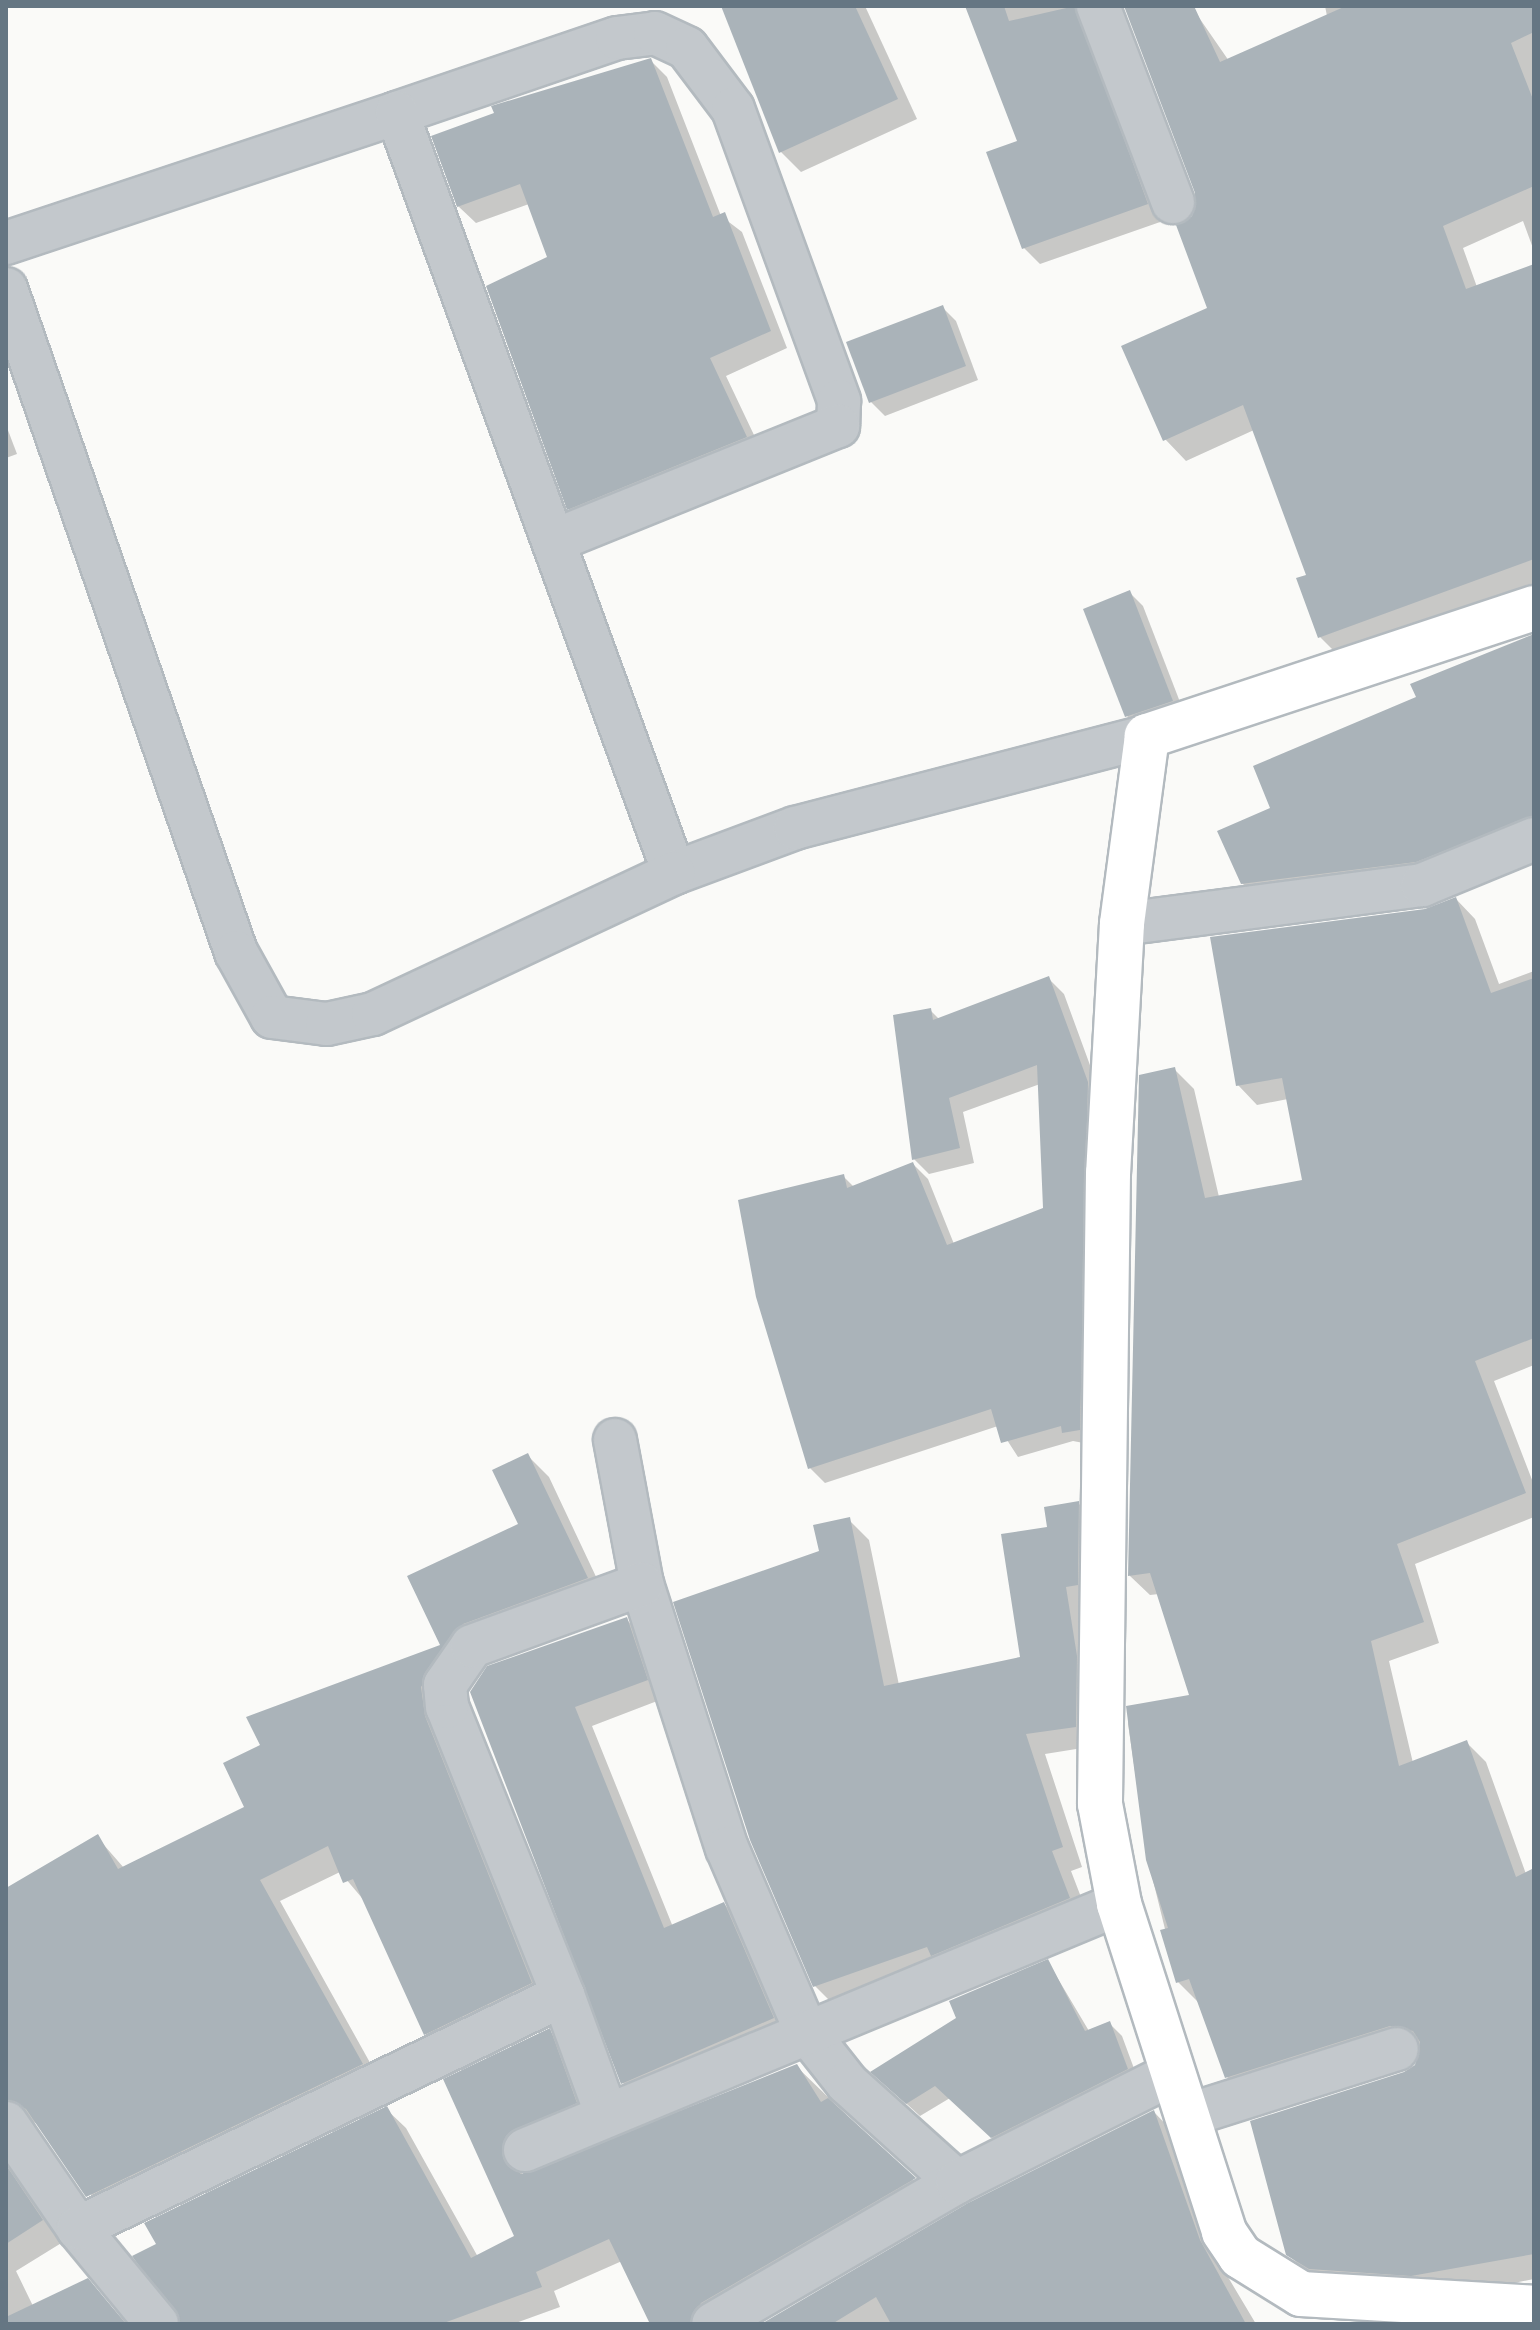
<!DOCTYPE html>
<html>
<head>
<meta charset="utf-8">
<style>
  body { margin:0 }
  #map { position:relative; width:1540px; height:2330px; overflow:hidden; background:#fafaf8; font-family:Commissioner,sans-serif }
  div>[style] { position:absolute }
  .shadow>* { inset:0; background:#0003 }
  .building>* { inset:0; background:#aab3b9 }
  .roads { filter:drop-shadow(2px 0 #b3babf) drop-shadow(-2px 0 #b3babf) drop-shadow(0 2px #b3babf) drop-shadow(0 -2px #b3babf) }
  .street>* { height:42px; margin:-21px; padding:0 21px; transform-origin:21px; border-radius:21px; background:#c3c8cc }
  .secondary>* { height:44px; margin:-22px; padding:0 22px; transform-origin:22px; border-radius:22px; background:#fff }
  span { translate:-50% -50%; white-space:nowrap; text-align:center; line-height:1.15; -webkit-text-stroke:8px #fff; paint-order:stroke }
  .frame { position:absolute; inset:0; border:8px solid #657683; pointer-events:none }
</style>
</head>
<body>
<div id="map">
  <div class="shadow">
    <i style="clip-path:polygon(723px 6px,865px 6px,917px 119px,801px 172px,781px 152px)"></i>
    <i style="clip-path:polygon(967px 6px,1100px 6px,1091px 33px,1163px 221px,1040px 264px,1024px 248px,1020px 142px)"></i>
    <i style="clip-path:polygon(1126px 6px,1191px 6px,1229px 61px,1327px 16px,1325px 6px,1534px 6px,1534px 251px,1523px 221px,1463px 248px,1477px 287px,1534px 266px,1534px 587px,1341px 658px,1320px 637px,1308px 576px,1254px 430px,1186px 461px,1165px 439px,1210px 309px,1194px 218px,1197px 193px)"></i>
    <i style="clip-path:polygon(650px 60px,667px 77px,721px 216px,742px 232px,787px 348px,726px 376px,763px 454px,586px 526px,569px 509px,549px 258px,529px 204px,476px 223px,458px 206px)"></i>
    <i style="clip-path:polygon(943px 308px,956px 321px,978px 380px,885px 416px,871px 402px,849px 343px)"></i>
    <i style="clip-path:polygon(6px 425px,17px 454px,6px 458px)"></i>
    <i style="clip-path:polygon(1130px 593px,1143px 606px,1185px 715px,1141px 729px,1127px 716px)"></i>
    <i style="clip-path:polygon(1534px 636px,1534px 842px,1261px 902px,1242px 883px,1273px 809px,1419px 698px,1413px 685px)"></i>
    <i style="clip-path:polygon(1456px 899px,1475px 919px,1499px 984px,1534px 971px,1534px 1365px,1494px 1381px,1534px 1485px,1534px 1517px,1415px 1564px,1439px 1643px,1389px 1661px,1413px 1763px,1466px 1742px,1486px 1762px,1526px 1874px,1534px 1871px,1534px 2279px,1449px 2296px,1309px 2275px,1288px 2254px,1417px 2066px,1421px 2047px,1246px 2097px,1227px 2077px,1198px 2002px,1178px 1982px,1148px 1860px,1128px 1724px,1128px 1708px,1192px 1696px,1159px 1594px,1150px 1595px,1130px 1576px,1174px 1069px,1194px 1089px,1219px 1197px,1304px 1182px,1288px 1099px,1257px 1105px,1238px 1085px,1426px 911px)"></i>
    <i style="clip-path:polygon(1049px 979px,1064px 994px,1102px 1098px,1094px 1445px,1073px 1441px,1018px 1457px,998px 1426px,825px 1483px,810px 1468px,843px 1176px,854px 1187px,913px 1164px,928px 1179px,954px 1244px,1045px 1209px,1040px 1084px,963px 1112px,974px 1163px,929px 1174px,914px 1159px,930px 1010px,940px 1020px)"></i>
    <i style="clip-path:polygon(528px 1456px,549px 1477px,607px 1600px,484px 1645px,442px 1709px,552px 2005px,447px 2055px,425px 2034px,367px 1904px,340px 1872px,280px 1901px,383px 2086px,109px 2218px,39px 2125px,28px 2119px,6px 2133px,6px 1884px,9px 1889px,97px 1837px,124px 1868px,247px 1807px,443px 1646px,521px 1525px)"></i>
    <i style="clip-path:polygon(1078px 1503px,1098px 1523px,1095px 1746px,1045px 1754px,1082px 1867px,1071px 1871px,1089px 1918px,835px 2006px,815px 1986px,821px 1553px,849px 1520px,869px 1540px,899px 1685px,1022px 1658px,1049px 1528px)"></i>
    <i style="clip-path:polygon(627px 1620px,645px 1638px,665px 1698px,592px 1726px,673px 1927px,724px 1904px,742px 1922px,791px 2036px,641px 2102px,623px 2083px,472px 1692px)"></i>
    <i style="clip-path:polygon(1048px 1962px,1089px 2031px,1109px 2023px,1122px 2036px,1139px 2082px,1005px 2150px,950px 2098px,920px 2116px,885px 2084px)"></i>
    <i style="clip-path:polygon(549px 2031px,569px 2050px,595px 2122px,524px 2155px,522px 2175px,796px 2066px,933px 2199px,719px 2324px,652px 2324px,622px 2261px,554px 2291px,560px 2307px,513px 2324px,192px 2324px,386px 2109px,406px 2128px,478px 2257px,517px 2237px,446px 2080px)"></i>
    <i style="clip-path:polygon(1154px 2112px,1173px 2132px,1219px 2262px,1256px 2324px,765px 2324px)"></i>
    <i style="clip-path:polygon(6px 2154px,63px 2242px,16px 2271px,33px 2306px,87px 2280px,127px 2324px,6px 2324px)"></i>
  </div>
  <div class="building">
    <i style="clip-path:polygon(721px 6px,855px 6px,898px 99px,779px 153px)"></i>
    <i style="clip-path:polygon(965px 6px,1004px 6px,1009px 21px,1075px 6px,1148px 204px,1022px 249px,986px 152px,1017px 141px)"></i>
    <i style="clip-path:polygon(1124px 6px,1194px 6px,1220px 62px,1346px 6px,1534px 6px,1534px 32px,1511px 43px,1534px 102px,1534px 186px,1443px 226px,1466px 289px,1534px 264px,1534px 559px,1318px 638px,1296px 578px,1306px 575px,1243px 405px,1163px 441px,1121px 346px,1207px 308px,1176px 225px,1192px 216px,1195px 193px)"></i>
    <i style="clip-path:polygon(651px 58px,713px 217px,725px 212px,771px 331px,710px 358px,747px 437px,567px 510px,486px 286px,547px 257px,520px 184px,457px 207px,431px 136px,494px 113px,491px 106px)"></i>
    <i style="clip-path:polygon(943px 305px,966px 366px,869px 403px,846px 342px)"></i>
    <i style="clip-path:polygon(1130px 590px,1173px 701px,1125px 717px,1083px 609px)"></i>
    <i style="clip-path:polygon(1534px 634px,1534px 816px,1416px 862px,1241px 884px,1217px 831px,1270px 808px,1253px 766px,1416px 697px,1410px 684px)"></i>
    <i style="clip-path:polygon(1456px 897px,1491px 993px,1534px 978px,1534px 1338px,1475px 1361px,1526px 1493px,1397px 1544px,1424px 1622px,1371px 1641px,1399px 1766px,1467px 1740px,1516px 1877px,1534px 1868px,1534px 2254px,1411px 2276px,1309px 2269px,1286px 2255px,1250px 2121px,1404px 2072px,1415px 2065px,1420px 2042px,1413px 2031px,1390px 2026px,1225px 2078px,1189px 1979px,1176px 1983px,1160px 1930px,1168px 1928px,1146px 1860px,1126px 1706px,1189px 1695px,1150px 1573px,1128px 1576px,1139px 1075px,1175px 1067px,1205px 1198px,1302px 1180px,1282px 1078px,1236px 1086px,1210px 937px,1425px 909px)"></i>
    <i style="clip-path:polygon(1049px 976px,1088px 1082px,1080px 1430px,1062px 1433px,1061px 1426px,1001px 1443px,991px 1409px,808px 1469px,756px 1297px,738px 1200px,844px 1174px,847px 1188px,913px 1162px,947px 1245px,1043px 1208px,1037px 1065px,949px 1098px,960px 1148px,912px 1160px,893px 1015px,931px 1008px,933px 1020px)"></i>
    <i style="clip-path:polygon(528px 1453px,588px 1578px,463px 1624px,421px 1687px,425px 1716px,532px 1983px,424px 2035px,353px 1879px,343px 1883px,328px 1846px,260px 1880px,363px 2064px,86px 2197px,26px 2109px,6px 2099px,6px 1888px,98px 1834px,118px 1869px,244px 1807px,223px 1763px,260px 1745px,246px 1717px,440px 1645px,407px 1576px,518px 1524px,492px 1470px)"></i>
    <i style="clip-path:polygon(1079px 1501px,1078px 1585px,1066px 1587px,1077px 1656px,1076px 1727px,1026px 1734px,1063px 1847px,1052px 1851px,1070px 1898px,931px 1956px,927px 1947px,813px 1987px,750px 1840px,673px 1602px,819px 1551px,813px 1525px,850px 1517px,884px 1686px,1020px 1657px,1001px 1534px,1047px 1527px,1044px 1507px)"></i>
    <i style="clip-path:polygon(627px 1617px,648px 1680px,575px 1707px,664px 1928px,724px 1902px,774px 2018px,621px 2084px,470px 1692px,487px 1666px)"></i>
    <i style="clip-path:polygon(1048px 1959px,1085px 2031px,1110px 2021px,1128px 2069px,991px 2138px,935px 2086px,906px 2104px,870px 2072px,956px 2018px,949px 2001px)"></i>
    <i style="clip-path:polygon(550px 2028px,577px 2103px,506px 2136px,503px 2158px,521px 2174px,797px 2064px,821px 2102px,828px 2098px,916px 2178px,701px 2303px,689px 2324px,650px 2324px,609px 2239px,536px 2272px,542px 2287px,441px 2324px,180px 2324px,132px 2256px,156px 2244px,144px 2223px,387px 2106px,471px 2258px,514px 2236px,443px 2079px)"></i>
    <i style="clip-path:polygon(1154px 2110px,1200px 2240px,1246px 2324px,891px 2324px,876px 2297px,832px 2324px,761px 2324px,968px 2203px)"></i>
    <i style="clip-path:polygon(6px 2165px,43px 2220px,6px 2244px)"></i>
    <i style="clip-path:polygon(88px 2278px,126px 2324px,6px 2324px,6px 2317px)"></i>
  </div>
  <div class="roads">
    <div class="street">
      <i style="left:1098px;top:6px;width:210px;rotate:69.1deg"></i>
      <i style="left:397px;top:113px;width:232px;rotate:-18.8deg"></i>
      <i style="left:617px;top:38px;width:38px;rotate:-7deg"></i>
      <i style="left:655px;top:33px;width:35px;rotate:25deg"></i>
      <i style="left:687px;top:48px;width:76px;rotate:53deg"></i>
      <i style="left:733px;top:109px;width:311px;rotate:70deg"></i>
      <i style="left:839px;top:401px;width:25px;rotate:92deg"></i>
      <i style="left:838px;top:426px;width:306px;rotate:158deg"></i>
      <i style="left:6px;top:243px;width:412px;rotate:-18.4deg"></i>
      <i style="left:397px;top:113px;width:809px;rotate:69.97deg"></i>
      <i style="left:674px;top:873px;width:129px;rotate:-20.4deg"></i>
      <i style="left:795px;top:828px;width:364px;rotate:-14.6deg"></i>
      <i style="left:6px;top:289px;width:702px;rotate:70.87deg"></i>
      <i style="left:236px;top:952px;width:74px;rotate:61deg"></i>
      <i style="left:272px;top:1017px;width:55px;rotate:7.3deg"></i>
      <i style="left:327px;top:1024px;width:47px;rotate:-12.3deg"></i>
      <i style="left:373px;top:1014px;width:332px;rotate:-25.1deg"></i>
      <i style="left:1122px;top:924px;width:303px;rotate:-7.4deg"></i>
      <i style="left:1422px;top:885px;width:121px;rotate:-22.3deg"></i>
      <i style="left:615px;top:1440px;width:147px;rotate:79.4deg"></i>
      <i style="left:642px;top:1584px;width:277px;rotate:72.2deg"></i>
      <i style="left:727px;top:1848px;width:199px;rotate:66.7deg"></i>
      <i style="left:806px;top:2031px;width:66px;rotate:51.7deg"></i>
      <i style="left:847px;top:2083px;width:148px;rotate:42deg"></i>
      <i style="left:957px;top:2182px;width:282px;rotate:149.8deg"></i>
      <i style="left:563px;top:1995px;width:126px;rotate:70deg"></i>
      <i style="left:1186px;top:2116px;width:221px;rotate:-17.6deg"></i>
      <i style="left:6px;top:2123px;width:127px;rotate:55.6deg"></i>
      <i style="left:525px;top:2150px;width:643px;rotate:-22.5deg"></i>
      <i style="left:957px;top:2182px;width:241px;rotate:-26.7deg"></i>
      <i style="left:157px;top:2324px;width:124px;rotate:-129.5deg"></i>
      <i style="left:78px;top:2228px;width:538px;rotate:-25.66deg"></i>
      <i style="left:563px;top:1995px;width:310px;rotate:-111.9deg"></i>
      <i style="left:447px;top:1707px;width:22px;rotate:-95deg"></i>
      <i style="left:445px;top:1685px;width:47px;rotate:-55.3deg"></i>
      <i style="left:472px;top:1646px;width:181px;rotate:-20deg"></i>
    </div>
    <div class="secondary">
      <i style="left:1534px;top:608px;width:408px;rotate:161.7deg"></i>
      <i style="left:1147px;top:736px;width:190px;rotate:97.6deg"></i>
      <i style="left:1122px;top:924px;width:249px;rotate:93.2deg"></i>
      <i style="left:1108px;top:1173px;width:631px;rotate:90.73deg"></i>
      <i style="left:1100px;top:1804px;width:102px;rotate:79.2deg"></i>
      <i style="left:1119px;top:1904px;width:344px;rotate:72.2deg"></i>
      <i style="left:1224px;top:2232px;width:29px;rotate:56deg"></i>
      <i style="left:1240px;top:2256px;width:72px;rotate:31.9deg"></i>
      <i style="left:1301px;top:2294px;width:233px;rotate:3.4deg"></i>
    </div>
  </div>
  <div class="frame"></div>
</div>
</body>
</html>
